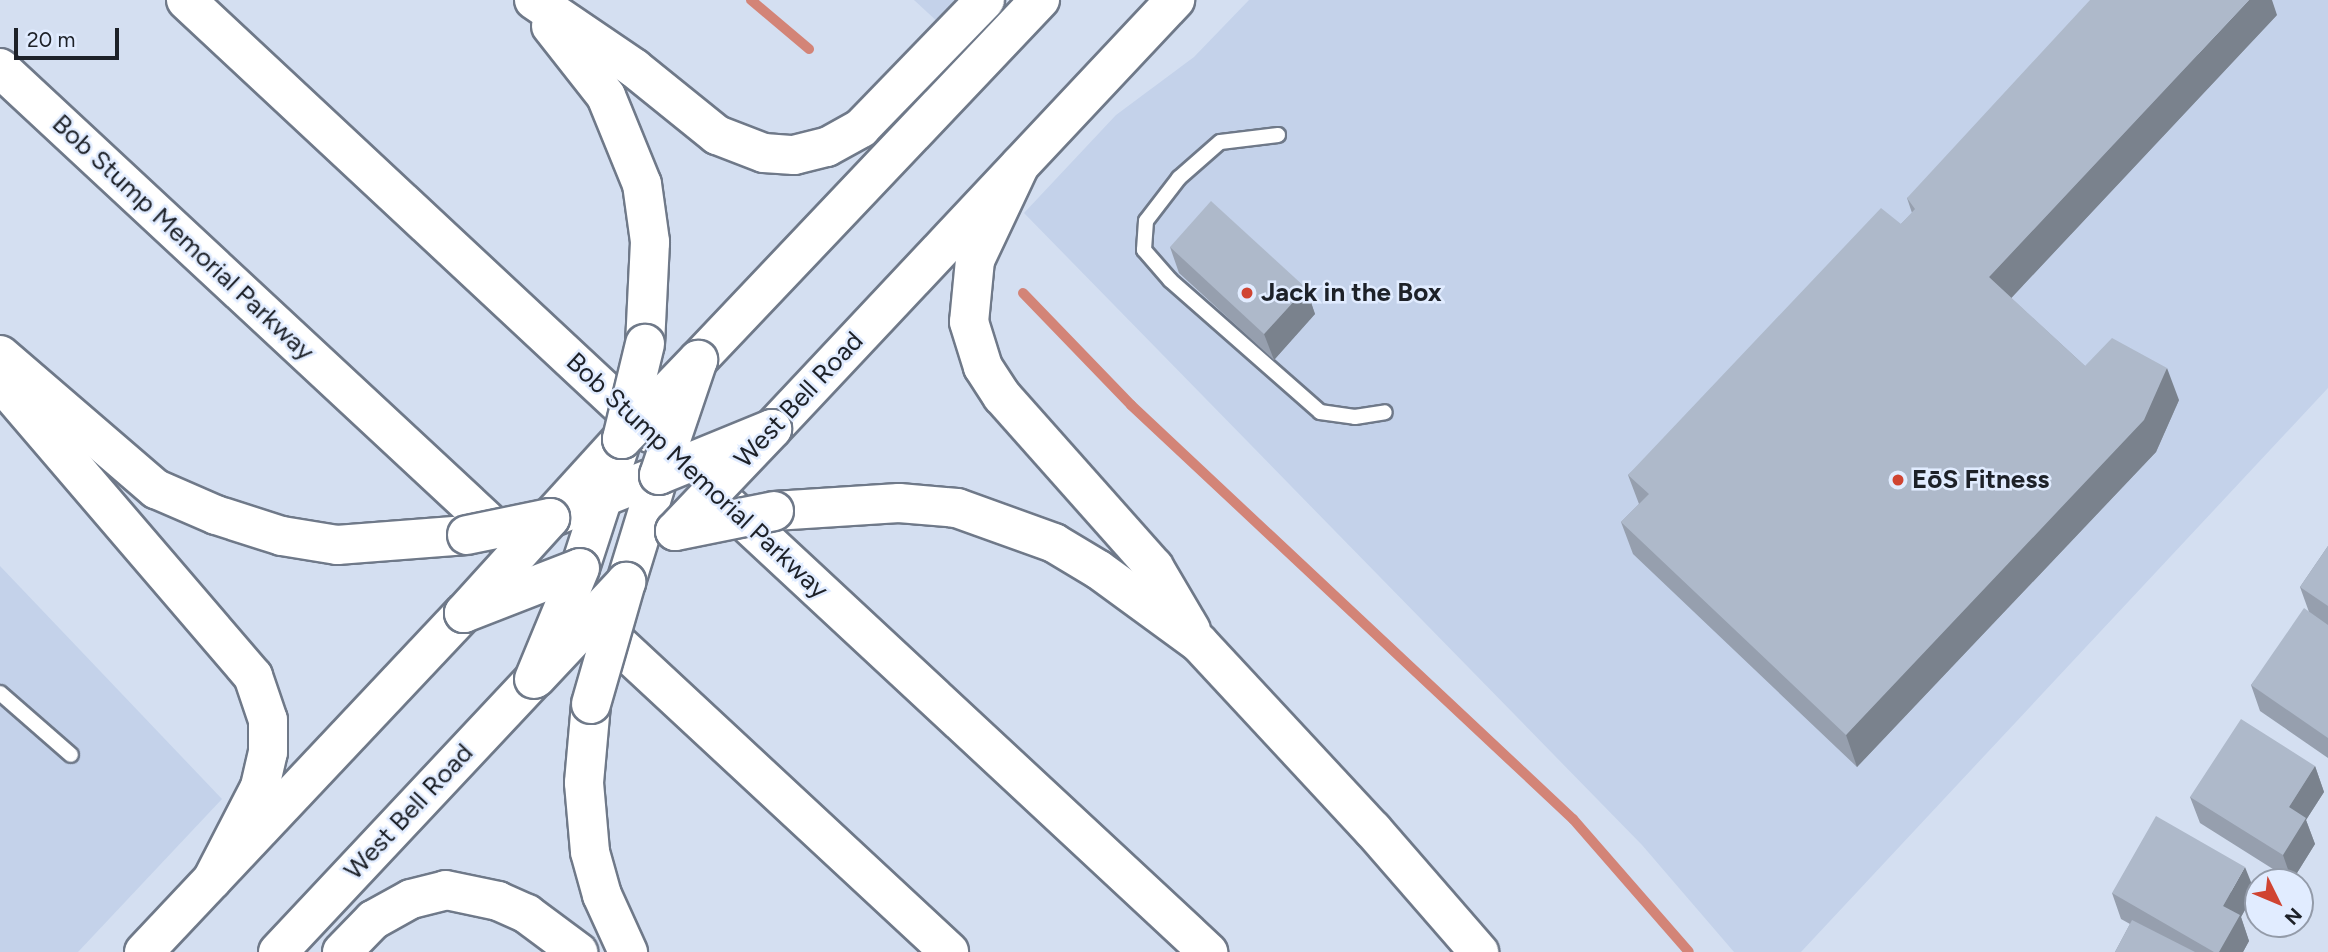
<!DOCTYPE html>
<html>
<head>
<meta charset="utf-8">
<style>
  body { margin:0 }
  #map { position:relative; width:2328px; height:952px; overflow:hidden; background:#d4dff1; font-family:Figtree,sans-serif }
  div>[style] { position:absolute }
  .built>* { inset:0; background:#c4d2ea }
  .stream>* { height:10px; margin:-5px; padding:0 5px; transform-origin:5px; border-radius:5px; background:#d38477 }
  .roads { filter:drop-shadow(2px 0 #6f7989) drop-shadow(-2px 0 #6f7989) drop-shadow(0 2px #6f7989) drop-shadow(0 -2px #6f7989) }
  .service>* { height:14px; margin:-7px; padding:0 7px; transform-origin:7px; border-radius:7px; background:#fff }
  .primary>* { height:38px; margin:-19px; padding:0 19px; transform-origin:19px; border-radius:19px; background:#fff }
  .motorway>* { height:38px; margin:-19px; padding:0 19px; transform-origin:19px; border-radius:19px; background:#fff }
  .bridges { filter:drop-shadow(2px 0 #6f7989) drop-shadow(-2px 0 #6f7989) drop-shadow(0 2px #6f7989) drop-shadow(0 -2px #6f7989) }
  .primary-bridge>* { height:38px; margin:-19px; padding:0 19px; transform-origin:19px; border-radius:19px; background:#fff }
  .motorway-bridge>* { height:38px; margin:-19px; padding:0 19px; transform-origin:19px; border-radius:19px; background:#fff }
  .wall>* { inset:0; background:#969fae }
  .shaded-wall>* { inset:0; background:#7a828d }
  .building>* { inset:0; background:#aeb9ca }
  .dots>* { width:19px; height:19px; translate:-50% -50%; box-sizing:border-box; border:4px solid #e1ecff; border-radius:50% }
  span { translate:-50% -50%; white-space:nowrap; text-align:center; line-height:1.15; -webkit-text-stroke:5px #e1ecff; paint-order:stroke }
  .street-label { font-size:26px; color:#1d2128 }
  .poi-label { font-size:26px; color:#1d2128; font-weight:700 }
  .left { translate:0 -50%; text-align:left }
  .north { position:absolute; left:2244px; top:868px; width:70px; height:70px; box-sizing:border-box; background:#e1ecff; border:2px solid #939ba9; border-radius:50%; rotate:133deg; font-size:19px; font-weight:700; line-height:28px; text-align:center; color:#1d2128 }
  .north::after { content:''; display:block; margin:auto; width:24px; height:32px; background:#d04432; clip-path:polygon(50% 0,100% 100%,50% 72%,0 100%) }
  .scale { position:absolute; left:14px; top:28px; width:105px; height:32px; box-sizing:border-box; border:4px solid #1d2128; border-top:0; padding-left:9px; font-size:21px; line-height:24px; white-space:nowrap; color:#1d2128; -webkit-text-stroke:5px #e1ecff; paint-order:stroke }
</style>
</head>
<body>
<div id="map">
  <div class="built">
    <i style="clip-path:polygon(914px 0,963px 0,940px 24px)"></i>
    <i style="clip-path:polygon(1249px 0,2328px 0,2328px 388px,1801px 952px,1734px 952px,1642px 845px,1024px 213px,1116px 115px,1194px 57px)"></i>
    <i style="clip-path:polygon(0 566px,222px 799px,78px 952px,0 952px)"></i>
  </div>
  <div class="stream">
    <i style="left:751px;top:0;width:76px;rotate:40.2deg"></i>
    <i style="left:1023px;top:293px;width:156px;rotate:46deg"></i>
    <i style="left:1131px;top:405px;width:606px;rotate:43.13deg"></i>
    <i style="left:1573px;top:819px;width:176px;rotate:48.9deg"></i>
  </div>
  <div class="roads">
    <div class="service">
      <i style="left:1278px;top:135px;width:58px;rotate:173.1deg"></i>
      <i style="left:1220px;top:142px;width:55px;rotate:138.7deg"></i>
      <i style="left:1179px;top:178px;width:54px;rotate:127.5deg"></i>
      <i style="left:1146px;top:221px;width:29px;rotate:94deg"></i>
      <i style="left:1144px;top:250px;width:40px;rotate:49deg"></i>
      <i style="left:1170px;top:280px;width:200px;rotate:41.3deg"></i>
      <i style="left:1320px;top:412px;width:35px;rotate:8deg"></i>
      <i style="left:1355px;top:417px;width:30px;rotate:-9deg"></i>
      <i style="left:0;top:693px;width:94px;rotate:41.1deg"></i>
    </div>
    <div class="primary">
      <i style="left:698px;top:360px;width:497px;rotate:-46.5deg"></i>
      <i style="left:772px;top:429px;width:589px;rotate:-46.79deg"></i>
      <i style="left:550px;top:518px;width:107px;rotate:-47.7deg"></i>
      <i style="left:144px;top:952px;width:466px;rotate:-46.7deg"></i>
      <i style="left:278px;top:952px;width:374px;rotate:-46.8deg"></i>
    </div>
    <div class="motorway">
      <i style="left:186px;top:0;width:635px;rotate:43.02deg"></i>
      <i style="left:534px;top:0;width:121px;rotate:34.2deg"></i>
      <i style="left:634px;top:68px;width:107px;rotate:38.9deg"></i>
      <i style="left:717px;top:135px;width:50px;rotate:21deg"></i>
      <i style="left:764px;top:153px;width:30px;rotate:4deg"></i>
      <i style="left:794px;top:155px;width:34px;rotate:-14deg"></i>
      <i style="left:827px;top:147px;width:39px;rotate:-29deg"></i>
      <i style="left:861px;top:128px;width:178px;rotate:-45.9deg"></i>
      <i style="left:551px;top:26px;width:89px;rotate:51.8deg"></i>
      <i style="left:606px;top:96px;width:95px;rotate:67.8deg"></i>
      <i style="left:642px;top:184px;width:59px;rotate:82.1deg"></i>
      <i style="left:650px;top:242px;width:102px;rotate:92.8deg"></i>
      <i style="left:0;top:68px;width:705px;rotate:42.93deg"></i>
      <i style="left:1020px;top:165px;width:105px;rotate:115.3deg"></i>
      <i style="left:975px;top:260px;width:62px;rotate:95.5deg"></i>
      <i style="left:969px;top:322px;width:47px;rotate:72.7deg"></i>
      <i style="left:983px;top:367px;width:35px;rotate:57deg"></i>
      <i style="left:1002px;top:396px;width:229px;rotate:48.4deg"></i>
      <i style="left:1154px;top:567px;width:73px;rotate:59.6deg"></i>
      <i style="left:0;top:355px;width:206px;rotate:40.7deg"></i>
      <i style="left:156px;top:489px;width:65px;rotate:23.4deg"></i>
      <i style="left:216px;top:515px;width:69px;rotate:17.7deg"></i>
      <i style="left:282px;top:536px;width:56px;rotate:9.3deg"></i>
      <i style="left:337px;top:545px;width:130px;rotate:-4.4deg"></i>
      <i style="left:0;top:381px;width:389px;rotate:49.4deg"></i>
      <i style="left:253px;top:676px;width:46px;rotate:71.2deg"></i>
      <i style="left:268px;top:720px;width:32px;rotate:90deg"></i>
      <i style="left:268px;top:752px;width:36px;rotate:103deg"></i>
      <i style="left:260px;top:787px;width:105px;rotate:117.3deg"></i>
      <i style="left:720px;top:498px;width:667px;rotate:42.93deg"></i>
      <i style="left:774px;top:511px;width:125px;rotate:-3.7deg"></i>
      <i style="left:899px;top:503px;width:58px;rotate:4.9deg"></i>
      <i style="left:957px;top:508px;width:103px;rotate:19.8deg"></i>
      <i style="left:1054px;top:543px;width:52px;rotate:31deg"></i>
      <i style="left:1099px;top:570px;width:124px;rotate:36.1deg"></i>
      <i style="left:1199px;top:643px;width:255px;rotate:47.1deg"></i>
      <i style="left:1373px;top:830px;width:162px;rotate:49deg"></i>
      <i style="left:550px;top:518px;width:117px;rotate:-21.5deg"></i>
      <i style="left:580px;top:568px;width:136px;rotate:-72deg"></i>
      <i style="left:626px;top:582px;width:112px;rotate:-72.9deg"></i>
      <i style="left:588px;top:616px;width:493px;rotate:42.9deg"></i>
      <i style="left:591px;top:704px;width:79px;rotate:95.1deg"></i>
      <i style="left:584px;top:783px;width:69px;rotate:85deg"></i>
      <i style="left:590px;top:852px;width:45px;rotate:74.4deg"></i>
      <i style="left:602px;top:895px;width:63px;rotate:65.5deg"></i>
      <i style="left:342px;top:952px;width:45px;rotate:-45.9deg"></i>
      <i style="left:373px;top:920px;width:43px;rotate:-28.9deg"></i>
      <i style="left:411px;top:899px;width:36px;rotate:-14deg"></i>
      <i style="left:446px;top:890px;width:53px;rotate:11.9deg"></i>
      <i style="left:498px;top:901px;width:32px;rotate:24deg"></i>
      <i style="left:527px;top:914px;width:64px;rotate:36.7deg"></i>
    </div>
  </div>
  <div class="bridges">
    <div class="primary-bridge">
      <i style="left:622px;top:439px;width:110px;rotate:-46.1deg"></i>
      <i style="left:675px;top:531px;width:141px;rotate:-46.4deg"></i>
      <i style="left:464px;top:613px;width:128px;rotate:-47.8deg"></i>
      <i style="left:536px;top:678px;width:132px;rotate:-46.8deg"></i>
    </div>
    <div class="motorway-bridge">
      <i style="left:622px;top:439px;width:98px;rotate:-76.4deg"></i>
      <i style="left:659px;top:475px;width:122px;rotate:-22.2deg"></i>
      <i style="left:659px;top:475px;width:121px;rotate:-71.3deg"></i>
      <i style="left:675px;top:531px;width:101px;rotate:-11.4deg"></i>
      <i style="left:467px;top:535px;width:85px;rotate:-11.6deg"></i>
      <i style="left:464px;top:613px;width:124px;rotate:-21.2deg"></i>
      <i style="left:534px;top:679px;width:120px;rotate:-67.5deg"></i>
      <i style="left:591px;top:704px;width:127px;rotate:-74deg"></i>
    </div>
  </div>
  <div class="wall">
    <i style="clip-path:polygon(2277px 15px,2011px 298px,2085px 366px,2179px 400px,2156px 452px,1857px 767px,1633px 554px,1621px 522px,1639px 504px,1628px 475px,1901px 224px,1912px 213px,1907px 198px)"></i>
    <i style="clip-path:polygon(1170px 247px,1306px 288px,1315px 314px,1274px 360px,1179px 273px)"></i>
    <i style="clip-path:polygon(2328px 546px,2328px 758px,2260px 711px,2251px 685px,2309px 612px,2300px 587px)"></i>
    <i style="clip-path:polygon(2315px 766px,2324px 792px,2306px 820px,2315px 844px,2292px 881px,2200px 823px,2190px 797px)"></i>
    <i style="clip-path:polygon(2255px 892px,2241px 917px,2249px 941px,2243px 952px,2115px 952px,2130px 924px,2121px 919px,2112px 893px)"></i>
  </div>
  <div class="shaded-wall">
    <i style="clip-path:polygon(2249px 0,2272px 0,2277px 15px,2001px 309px,1989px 277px)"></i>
    <i style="clip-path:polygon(1306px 288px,1315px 314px,1274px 360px,1264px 334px)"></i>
    <i style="clip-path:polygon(2167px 368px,2179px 400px,2156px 452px,1857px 767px,1846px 735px)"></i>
    <i style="clip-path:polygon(2315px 766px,2324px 792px,2306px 820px,2315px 844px,2292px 881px,2283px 855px,2289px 807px)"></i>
    <i style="clip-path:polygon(2245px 867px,2255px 892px,2241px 917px,2249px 941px,2243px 952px,2219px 952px,2223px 906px)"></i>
  </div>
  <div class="building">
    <i style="clip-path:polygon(2090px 0,2249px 0,1989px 277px,2085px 366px,2112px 338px,2167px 368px,2144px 420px,1846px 735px,1621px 522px,1649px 494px,1628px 475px,1881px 208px,1901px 224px,1915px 209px,1907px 198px)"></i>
    <i style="clip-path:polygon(1211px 201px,1306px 288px,1264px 334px,1170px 247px)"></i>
    <i style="clip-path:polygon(2328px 546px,2328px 606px,2300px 587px)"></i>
    <i style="clip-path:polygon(2304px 608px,2328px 625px,2328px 738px,2251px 685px)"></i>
    <i style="clip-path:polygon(2241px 719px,2315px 766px,2289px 807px,2306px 818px,2283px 855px,2190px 797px)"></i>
    <i style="clip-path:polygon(2156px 816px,2245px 867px,2223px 906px,2240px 915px,2219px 952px,2214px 952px,2112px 893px)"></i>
    <i style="clip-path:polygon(2132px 920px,2195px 952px,2115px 952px)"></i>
  </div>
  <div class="dots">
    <i style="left:1247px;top:293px;background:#d04432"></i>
    <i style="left:1898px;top:480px;background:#d04432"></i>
  </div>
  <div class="street-label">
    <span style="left:183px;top:238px;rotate:43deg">Bob Stump Memorial Parkway</span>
    <span style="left:799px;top:400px;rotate:-47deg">West Bell Road</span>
    <span style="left:697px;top:476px;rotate:43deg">Bob Stump Memorial Parkway</span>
    <span style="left:409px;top:812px;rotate:-47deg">West Bell Road</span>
  </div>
  <div class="poi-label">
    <span class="left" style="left:1261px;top:293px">Jack in the Box</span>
    <span class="left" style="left:1912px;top:480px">EōS Fitness</span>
  </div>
  <div class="north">N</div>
  <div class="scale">20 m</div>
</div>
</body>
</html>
